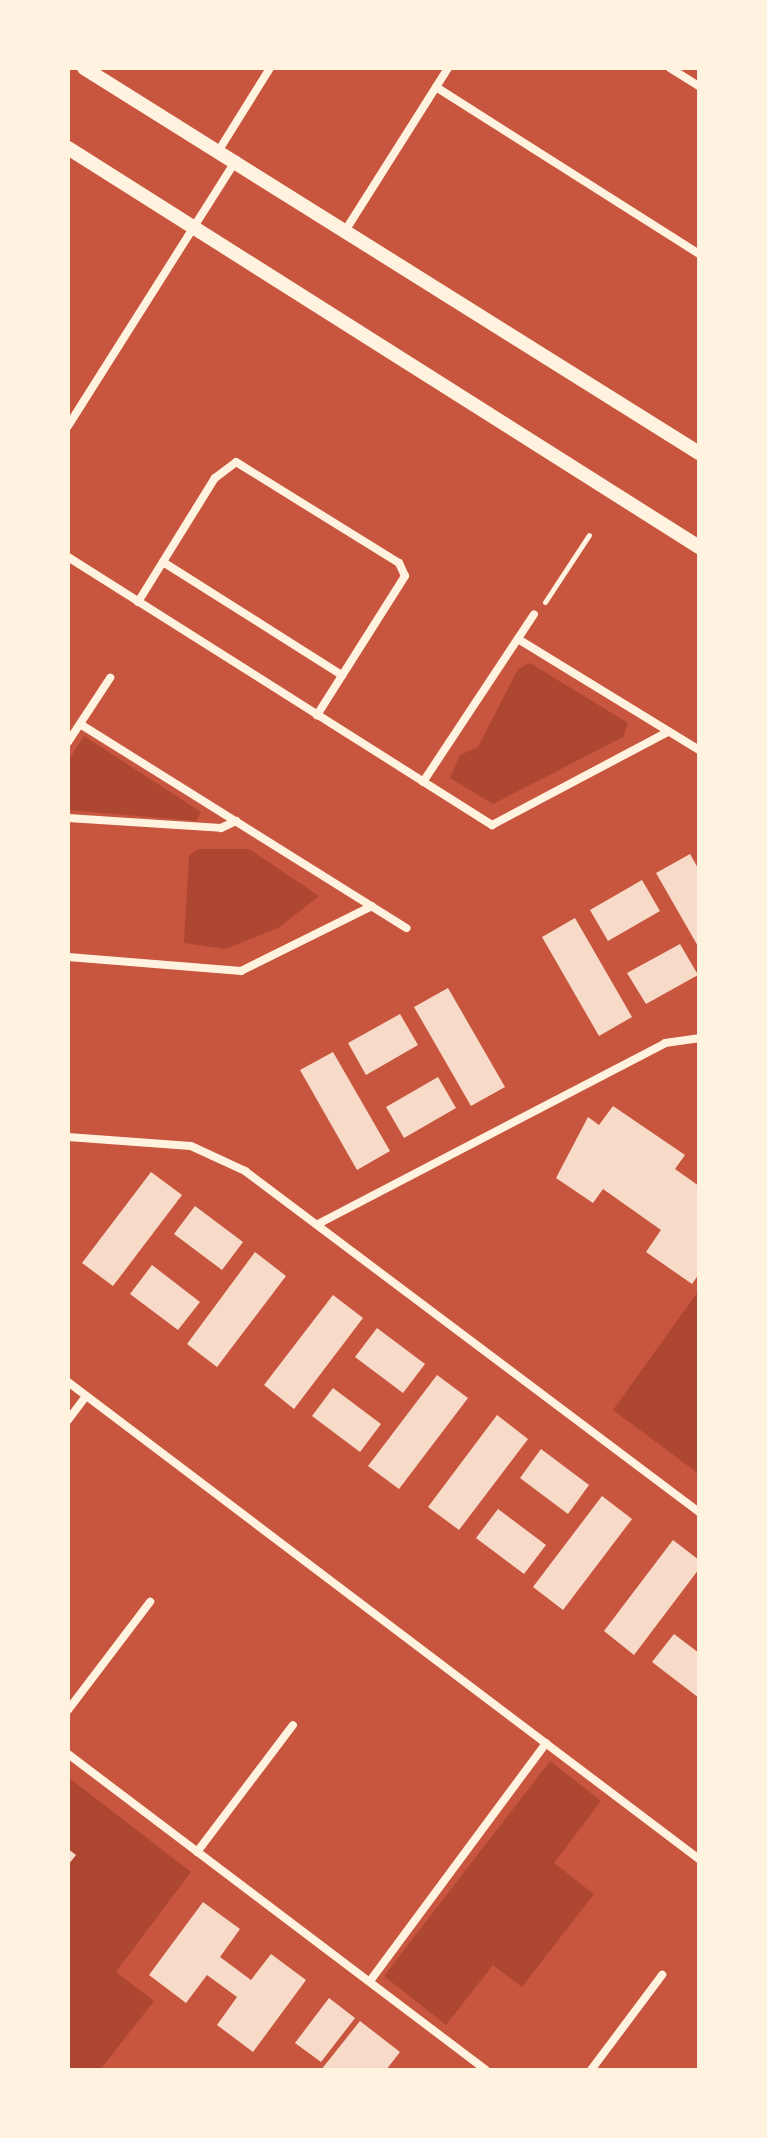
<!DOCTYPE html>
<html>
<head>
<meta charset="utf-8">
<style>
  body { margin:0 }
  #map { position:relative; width:767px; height:2138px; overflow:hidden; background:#c8553d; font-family:Mulish,sans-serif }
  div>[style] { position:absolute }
  .green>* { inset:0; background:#ae4732 }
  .building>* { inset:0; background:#f7dbc8 }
  .path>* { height:5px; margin:-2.5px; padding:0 2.5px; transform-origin:2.5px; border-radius:2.5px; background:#fff3e0 }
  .minor>* { height:8px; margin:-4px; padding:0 4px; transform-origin:4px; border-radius:4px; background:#fff3e0 }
  .tertiary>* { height:14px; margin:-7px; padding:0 7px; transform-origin:7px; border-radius:7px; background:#fff3e0 }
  span { translate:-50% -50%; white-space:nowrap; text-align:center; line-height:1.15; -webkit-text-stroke:6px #fff3e0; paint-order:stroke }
  .frame { position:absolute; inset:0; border:70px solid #fff3e0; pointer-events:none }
</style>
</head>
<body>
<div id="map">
  <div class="green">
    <i style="clip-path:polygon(530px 663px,628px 723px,623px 737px,493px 804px,450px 778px,460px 755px,478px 747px,518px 669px)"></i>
    <i style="clip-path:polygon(84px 736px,201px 812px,196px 821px,68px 810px,68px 761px)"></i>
    <i style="clip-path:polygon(198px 849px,249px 849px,319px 896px,278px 928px,225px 949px,184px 943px,189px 856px)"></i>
    <i style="clip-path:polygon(699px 1290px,699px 1474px,613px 1410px)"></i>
    <i style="clip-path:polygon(550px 1761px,601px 1801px,554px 1863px,594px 1894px,522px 1987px,493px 1965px,446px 2025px,384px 1976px)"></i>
    <i style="clip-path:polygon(68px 1777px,191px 1872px,116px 1972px,154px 2001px,100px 2070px,68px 2070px)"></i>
  </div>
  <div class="building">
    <i style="clip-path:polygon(690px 854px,699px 870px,699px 948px,656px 873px)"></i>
    <i style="clip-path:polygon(642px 880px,660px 911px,608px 941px,590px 910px)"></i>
    <i style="clip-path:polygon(575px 918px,632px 1017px,599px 1036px,542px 937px)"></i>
    <i style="clip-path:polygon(680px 944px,698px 975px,646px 1004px,627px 973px)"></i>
    <i style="clip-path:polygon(448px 988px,505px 1087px,471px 1106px,414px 1007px)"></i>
    <i style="clip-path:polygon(400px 1014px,418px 1045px,366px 1075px,348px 1043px)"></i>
    <i style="clip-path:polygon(333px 1052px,390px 1151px,357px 1170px,300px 1070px)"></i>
    <i style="clip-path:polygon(438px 1077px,456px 1108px,404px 1138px,386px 1107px)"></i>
    <i style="clip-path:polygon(613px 1106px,685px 1155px,675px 1169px,699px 1186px,699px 1274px,692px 1284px,646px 1252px,661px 1230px,603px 1189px,593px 1203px,556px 1178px,588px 1117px,599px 1125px)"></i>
    <i style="clip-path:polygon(151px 1172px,182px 1195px,113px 1286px,82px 1263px)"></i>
    <i style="clip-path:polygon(195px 1206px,243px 1242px,222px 1270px,174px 1234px)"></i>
    <i style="clip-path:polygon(255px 1252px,286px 1276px,217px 1367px,187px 1344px)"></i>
    <i style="clip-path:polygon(152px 1265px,200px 1302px,178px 1330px,130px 1294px)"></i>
    <i style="clip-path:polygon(333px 1295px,363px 1318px,294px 1409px,264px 1385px)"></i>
    <i style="clip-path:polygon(377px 1328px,425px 1364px,403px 1393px,355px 1357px)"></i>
    <i style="clip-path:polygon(437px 1375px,468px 1398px,399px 1489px,368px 1466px)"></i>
    <i style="clip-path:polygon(333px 1388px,381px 1424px,360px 1452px,312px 1416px)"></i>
    <i style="clip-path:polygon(497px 1415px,528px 1439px,459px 1530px,428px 1507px)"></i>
    <i style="clip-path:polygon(541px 1449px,589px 1485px,568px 1514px,520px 1478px)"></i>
    <i style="clip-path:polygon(602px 1496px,632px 1519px,563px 1610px,533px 1587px)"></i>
    <i style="clip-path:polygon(498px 1509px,546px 1545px,524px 1574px,476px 1538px)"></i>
    <i style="clip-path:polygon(673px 1540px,699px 1560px,699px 1569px,634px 1655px,604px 1631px)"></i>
    <i style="clip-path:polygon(674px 1634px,699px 1653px,699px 1698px,652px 1662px)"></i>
    <i style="clip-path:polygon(68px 1849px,76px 1855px,68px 1865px)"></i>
    <i style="clip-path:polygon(203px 1902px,240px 1929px,220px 1957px,251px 1980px,271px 1954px,306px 1980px,253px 2052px,217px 2025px,237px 1997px,207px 1975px,186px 2003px,149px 1975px)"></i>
    <i style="clip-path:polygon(329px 1998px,355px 2018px,321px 2062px,295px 2043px)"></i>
    <i style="clip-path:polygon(360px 2021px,400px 2052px,386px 2070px,321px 2070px)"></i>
  </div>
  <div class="path">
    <i style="left:545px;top:602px;width:80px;rotate:-56.7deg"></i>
  </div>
  <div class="minor">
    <i style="left:670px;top:68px;width:34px;rotate:32deg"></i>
    <i style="left:436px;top:87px;width:312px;rotate:32.4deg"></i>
    <i style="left:219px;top:150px;width:97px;rotate:-58.1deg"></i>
    <i style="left:345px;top:231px;width:193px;rotate:-57.7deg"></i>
    <i style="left:68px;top:426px;width:315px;rotate:-57.7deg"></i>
    <i style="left:68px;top:557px;width:502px;rotate:32.3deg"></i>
    <i style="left:492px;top:825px;width:199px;rotate:-27.9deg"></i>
    <i style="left:163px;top:562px;width:212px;rotate:32.3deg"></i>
    <i style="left:138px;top:602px;width:146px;rotate:-58.2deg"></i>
    <i style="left:215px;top:478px;width:26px;rotate:-37deg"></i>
    <i style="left:236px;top:462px;width:192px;rotate:31.8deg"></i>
    <i style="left:399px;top:563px;width:14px;rotate:65deg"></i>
    <i style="left:405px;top:576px;width:165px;rotate:122.3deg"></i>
    <i style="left:518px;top:639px;width:212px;rotate:31.5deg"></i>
    <i style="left:80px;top:724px;width:385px;rotate:32deg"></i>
    <i style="left:68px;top:742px;width:77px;rotate:-56.7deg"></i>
    <i style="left:423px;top:782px;width:201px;rotate:-56.5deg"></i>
    <i style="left:68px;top:818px;width:153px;rotate:3.7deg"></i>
    <i style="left:221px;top:828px;width:17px;rotate:-25deg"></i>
    <i style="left:68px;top:957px;width:174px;rotate:4.6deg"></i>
    <i style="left:241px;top:971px;width:146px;rotate:-26.4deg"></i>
    <i style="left:68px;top:1137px;width:123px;rotate:4.2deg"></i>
    <i style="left:191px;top:1146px;width:60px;rotate:24.8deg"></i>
    <i style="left:245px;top:1171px;width:568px;rotate:36.91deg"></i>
    <i style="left:318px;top:1224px;width:391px;rotate:-27.5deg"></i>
    <i style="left:665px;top:1043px;width:34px;rotate:-8deg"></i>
    <i style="left:68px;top:1382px;width:791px;rotate:37.09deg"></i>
    <i style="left:68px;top:1420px;width:30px;rotate:-53deg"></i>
    <i style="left:68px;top:1710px;width:136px;rotate:-52.8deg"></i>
    <i style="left:68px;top:1754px;width:524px;rotate:37.09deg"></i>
    <i style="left:197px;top:1852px;width:159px;rotate:-52.9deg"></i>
    <i style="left:370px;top:1981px;width:296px;rotate:-53.5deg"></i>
    <i style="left:591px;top:2070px;width:119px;rotate:-53.2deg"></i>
  </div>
  <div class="tertiary">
    <i style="left:84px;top:68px;width:726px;rotate:32.05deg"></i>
    <i style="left:68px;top:148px;width:747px;rotate:32.31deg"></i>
  </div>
  <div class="frame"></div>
</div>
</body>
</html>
